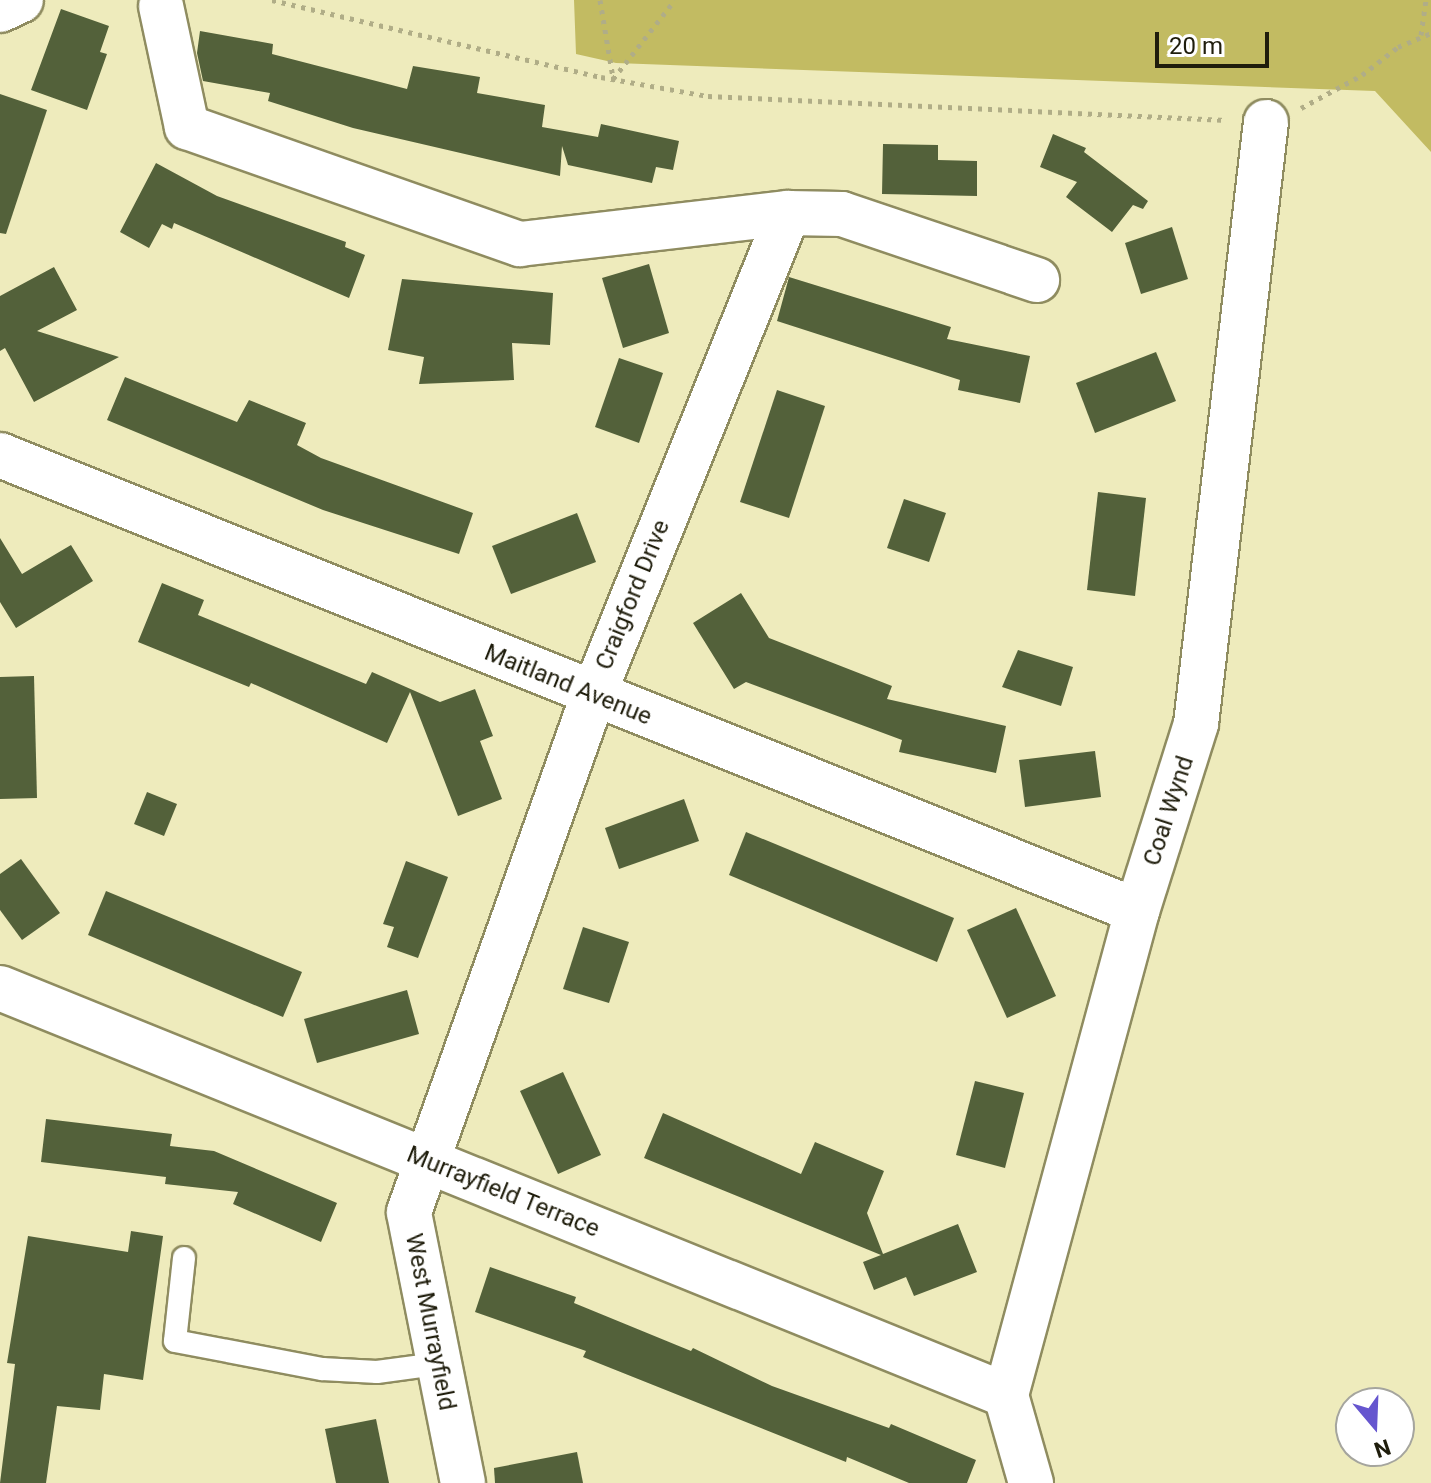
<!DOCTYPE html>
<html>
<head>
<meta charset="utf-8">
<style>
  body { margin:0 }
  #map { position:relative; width:1431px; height:1483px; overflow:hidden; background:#eeebbc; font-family:Roboto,sans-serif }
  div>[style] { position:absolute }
  .green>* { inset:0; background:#c2bb62 }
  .building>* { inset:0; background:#53613a }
  .path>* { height:5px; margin-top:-2.5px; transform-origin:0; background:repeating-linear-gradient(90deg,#b0ad87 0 4px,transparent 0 10px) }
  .roads { filter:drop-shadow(2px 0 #8f8c60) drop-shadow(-2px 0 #8f8c60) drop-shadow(0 2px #8f8c60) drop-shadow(0 -2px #8f8c60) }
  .lane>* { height:22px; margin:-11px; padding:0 11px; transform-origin:11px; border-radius:11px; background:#fff }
  .street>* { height:44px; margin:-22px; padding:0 22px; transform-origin:22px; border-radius:22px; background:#fff }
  span { translate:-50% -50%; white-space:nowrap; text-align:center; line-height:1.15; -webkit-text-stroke:8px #fff; paint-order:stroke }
  .street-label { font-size:24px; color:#1f1d0c }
  .north { position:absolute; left:1335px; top:1387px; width:80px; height:80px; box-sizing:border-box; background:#fff; border:2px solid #a5a59e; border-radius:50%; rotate:161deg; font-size:22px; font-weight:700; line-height:32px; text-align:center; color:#1f1d0c }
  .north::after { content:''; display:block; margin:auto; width:28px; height:36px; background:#6656cf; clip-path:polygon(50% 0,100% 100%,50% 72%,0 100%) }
  .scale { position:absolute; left:1155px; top:32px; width:114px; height:36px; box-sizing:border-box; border:4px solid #1f1d0c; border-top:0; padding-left:10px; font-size:24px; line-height:28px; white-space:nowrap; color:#1f1d0c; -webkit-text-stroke:6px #fff; paint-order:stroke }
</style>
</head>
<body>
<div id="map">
  <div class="green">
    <i style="clip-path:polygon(574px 0,1431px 0,1431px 152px,1375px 91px,616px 63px,576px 54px)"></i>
  </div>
  <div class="building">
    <i style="clip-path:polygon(61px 9px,109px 26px,100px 52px,107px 54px,87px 110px,31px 90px)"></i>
    <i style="clip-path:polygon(200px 31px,273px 44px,272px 54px,407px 89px,413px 66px,480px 77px,477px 93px,545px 105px,542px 127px,598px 137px,601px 124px,679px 141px,673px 170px,656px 167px,652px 183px,568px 165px,562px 146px,560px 176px,353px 128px,268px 101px,270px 93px,203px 81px,197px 53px)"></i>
    <i style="clip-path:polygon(0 94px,47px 110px,6px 234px,0 233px)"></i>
    <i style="clip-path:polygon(1053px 134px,1086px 148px,1084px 152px,1148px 201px,1143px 209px,1133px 205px,1112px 232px,1066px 197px,1077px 182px,1040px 167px)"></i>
    <i style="clip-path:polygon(883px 144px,938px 145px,938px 160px,977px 161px,977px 196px,882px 194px)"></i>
    <i style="clip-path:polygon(156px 163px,217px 196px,346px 242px,345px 247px,365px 255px,349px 298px,174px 223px,172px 229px,162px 224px,149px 248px,120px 232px)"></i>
    <i style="clip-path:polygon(1172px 227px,1188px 279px,1141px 294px,1125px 243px)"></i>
    <i style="clip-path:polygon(649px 264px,669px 333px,623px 348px,602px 278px)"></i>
    <i style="clip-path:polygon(54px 267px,77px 310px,37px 331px,119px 357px,34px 402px,5px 348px,0 351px,0 296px)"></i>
    <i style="clip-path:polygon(789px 277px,951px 327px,947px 339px,1030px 356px,1020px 403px,958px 390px,960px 380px,777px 321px)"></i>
    <i style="clip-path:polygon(402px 279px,553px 293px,550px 345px,512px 343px,514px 380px,419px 384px,424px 357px,388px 350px)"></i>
    <i style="clip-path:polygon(1156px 352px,1176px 401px,1095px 433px,1076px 383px)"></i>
    <i style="clip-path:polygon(619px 358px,663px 373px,639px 443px,595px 427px)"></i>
    <i style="clip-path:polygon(125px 377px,237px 422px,249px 400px,306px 423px,297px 445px,321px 458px,473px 513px,459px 554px,323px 510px,107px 420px)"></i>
    <i style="clip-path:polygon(777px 390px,825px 406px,789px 518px,740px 502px)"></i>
    <i style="clip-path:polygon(1098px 492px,1146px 498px,1135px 596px,1087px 590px)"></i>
    <i style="clip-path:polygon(904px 499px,946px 513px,929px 562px,887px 548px)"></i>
    <i style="clip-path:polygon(577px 513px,596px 562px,511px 594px,492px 546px)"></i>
    <i style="clip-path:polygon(0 538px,22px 574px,71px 545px,93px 581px,16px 628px,0 602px)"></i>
    <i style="clip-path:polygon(162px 583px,204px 600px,198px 615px,366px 684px,372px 672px,440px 702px,475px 689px,493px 736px,480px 741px,502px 799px,458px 816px,410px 692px,387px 743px,251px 683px,249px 687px,138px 642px)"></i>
    <i style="clip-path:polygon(741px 593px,769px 638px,892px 686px,887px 699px,1006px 726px,996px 773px,899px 752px,902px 740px,746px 682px,734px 689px,693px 623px)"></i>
    <i style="clip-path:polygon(1018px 650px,1073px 667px,1061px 706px,1002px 687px)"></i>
    <i style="clip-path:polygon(34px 676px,37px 798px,0 799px,0 677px)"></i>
    <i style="clip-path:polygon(1095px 751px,1101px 797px,1025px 807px,1019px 760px)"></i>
    <i style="clip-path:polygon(147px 792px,177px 804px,164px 836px,134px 824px)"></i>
    <i style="clip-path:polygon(684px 799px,699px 841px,619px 869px,605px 828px)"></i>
    <i style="clip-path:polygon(746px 832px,954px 918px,937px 962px,729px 875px)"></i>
    <i style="clip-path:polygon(21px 859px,60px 913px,22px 940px,0 910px,0 874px)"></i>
    <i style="clip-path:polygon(406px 861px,448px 877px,418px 958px,387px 947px,394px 927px,383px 924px)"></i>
    <i style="clip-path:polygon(106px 891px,302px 972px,283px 1017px,88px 935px)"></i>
    <i style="clip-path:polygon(1016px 908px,1056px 996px,1007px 1018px,967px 930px)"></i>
    <i style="clip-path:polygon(583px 927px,629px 942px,609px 1003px,563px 989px)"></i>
    <i style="clip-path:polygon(407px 990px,419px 1034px,317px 1063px,304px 1019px)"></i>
    <i style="clip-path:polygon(563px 1072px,601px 1155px,558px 1174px,520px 1091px)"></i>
    <i style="clip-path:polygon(975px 1081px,1024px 1093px,1005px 1168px,956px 1155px)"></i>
    <i style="clip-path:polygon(663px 1113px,801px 1174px,815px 1142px,884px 1171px,867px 1213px,883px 1254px,958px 1224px,977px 1272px,914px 1296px,906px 1277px,874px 1290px,863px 1262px,881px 1255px,644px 1158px)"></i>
    <i style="clip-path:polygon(46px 1119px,172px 1134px,170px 1146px,214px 1151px,337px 1203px,321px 1242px,233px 1204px,238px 1192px,165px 1184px,166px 1177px,41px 1162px)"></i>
    <i style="clip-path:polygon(131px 1231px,163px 1236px,143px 1380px,104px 1374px,100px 1410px,57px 1406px,46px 1483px,0 1483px,15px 1364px,7px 1363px,28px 1236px,128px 1252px)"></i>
    <i style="clip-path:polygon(490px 1267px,576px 1297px,574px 1303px,691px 1351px,693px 1348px,772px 1386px,889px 1428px,891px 1424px,976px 1460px,967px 1483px,909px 1483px,847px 1457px,846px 1462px,583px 1357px,586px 1351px,475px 1312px)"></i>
    <i style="clip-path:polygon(376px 1419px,389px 1483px,336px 1483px,325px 1429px)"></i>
    <i style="clip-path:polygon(577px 1452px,583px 1483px,495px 1483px,494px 1468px)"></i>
  </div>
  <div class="path">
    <i style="left:272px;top:0;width:338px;rotate:13.2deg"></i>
    <i style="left:601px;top:77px;width:109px;rotate:10.1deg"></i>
    <i style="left:708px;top:96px;width:519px;rotate:2.65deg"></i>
    <i style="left:600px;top:0;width:79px;rotate:80.5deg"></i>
    <i style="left:1421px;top:35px;width:35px;rotate:-82deg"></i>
    <i style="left:613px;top:79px;width:100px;rotate:-51.9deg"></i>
    <i style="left:1301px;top:108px;width:69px;rotate:-28.4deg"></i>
    <i style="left:1362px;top:75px;width:46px;rotate:-37.9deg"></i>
    <i style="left:1398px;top:47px;width:36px;rotate:-23deg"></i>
  </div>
  <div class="roads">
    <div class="lane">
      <i style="left:184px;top:1258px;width:83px;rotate:96.2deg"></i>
      <i style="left:175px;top:1341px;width:150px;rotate:10.8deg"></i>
      <i style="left:322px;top:1369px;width:55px;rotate:3.1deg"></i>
      <i style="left:377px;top:1372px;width:61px;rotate:-7.6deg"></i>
    </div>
    <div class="street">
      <i style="left:161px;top:6px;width:124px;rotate:77.9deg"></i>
      <i style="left:187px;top:127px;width:353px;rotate:19.4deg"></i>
      <i style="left:520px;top:244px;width:270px;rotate:-6.6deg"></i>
      <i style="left:788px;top:213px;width:54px;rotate:1.1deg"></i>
      <i style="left:842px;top:214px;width:206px;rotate:18.7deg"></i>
      <i style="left:0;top:10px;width:23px;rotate:-25deg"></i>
      <i style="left:0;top:455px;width:1225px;rotate:21.85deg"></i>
      <i style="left:0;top:988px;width:1085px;rotate:22.03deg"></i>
      <i style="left:463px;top:1483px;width:276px;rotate:-101.3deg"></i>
      <i style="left:409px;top:1212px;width:548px;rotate:-70.37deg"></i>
      <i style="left:593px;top:696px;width:521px;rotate:-68.01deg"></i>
      <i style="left:1031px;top:1483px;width:91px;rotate:-105.9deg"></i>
      <i style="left:1006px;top:1395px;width:501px;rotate:-74.86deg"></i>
      <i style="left:1137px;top:911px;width:196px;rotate:-72.5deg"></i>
      <i style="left:1196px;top:724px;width:606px;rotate:-83.37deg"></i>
    </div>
  </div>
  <div class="street-label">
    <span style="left:633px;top:595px;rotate:-68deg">Craigford Drive</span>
    <span style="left:568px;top:685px;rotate:22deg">Maitland Avenue</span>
    <span style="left:1169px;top:811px;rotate:-72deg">Coal Wynd</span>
    <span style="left:503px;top:1192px;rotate:22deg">Murrayfield Terrace</span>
    <span style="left:430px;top:1322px;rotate:79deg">West Murrayfield</span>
  </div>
  <div class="north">N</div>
  <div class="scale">20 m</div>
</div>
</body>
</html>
